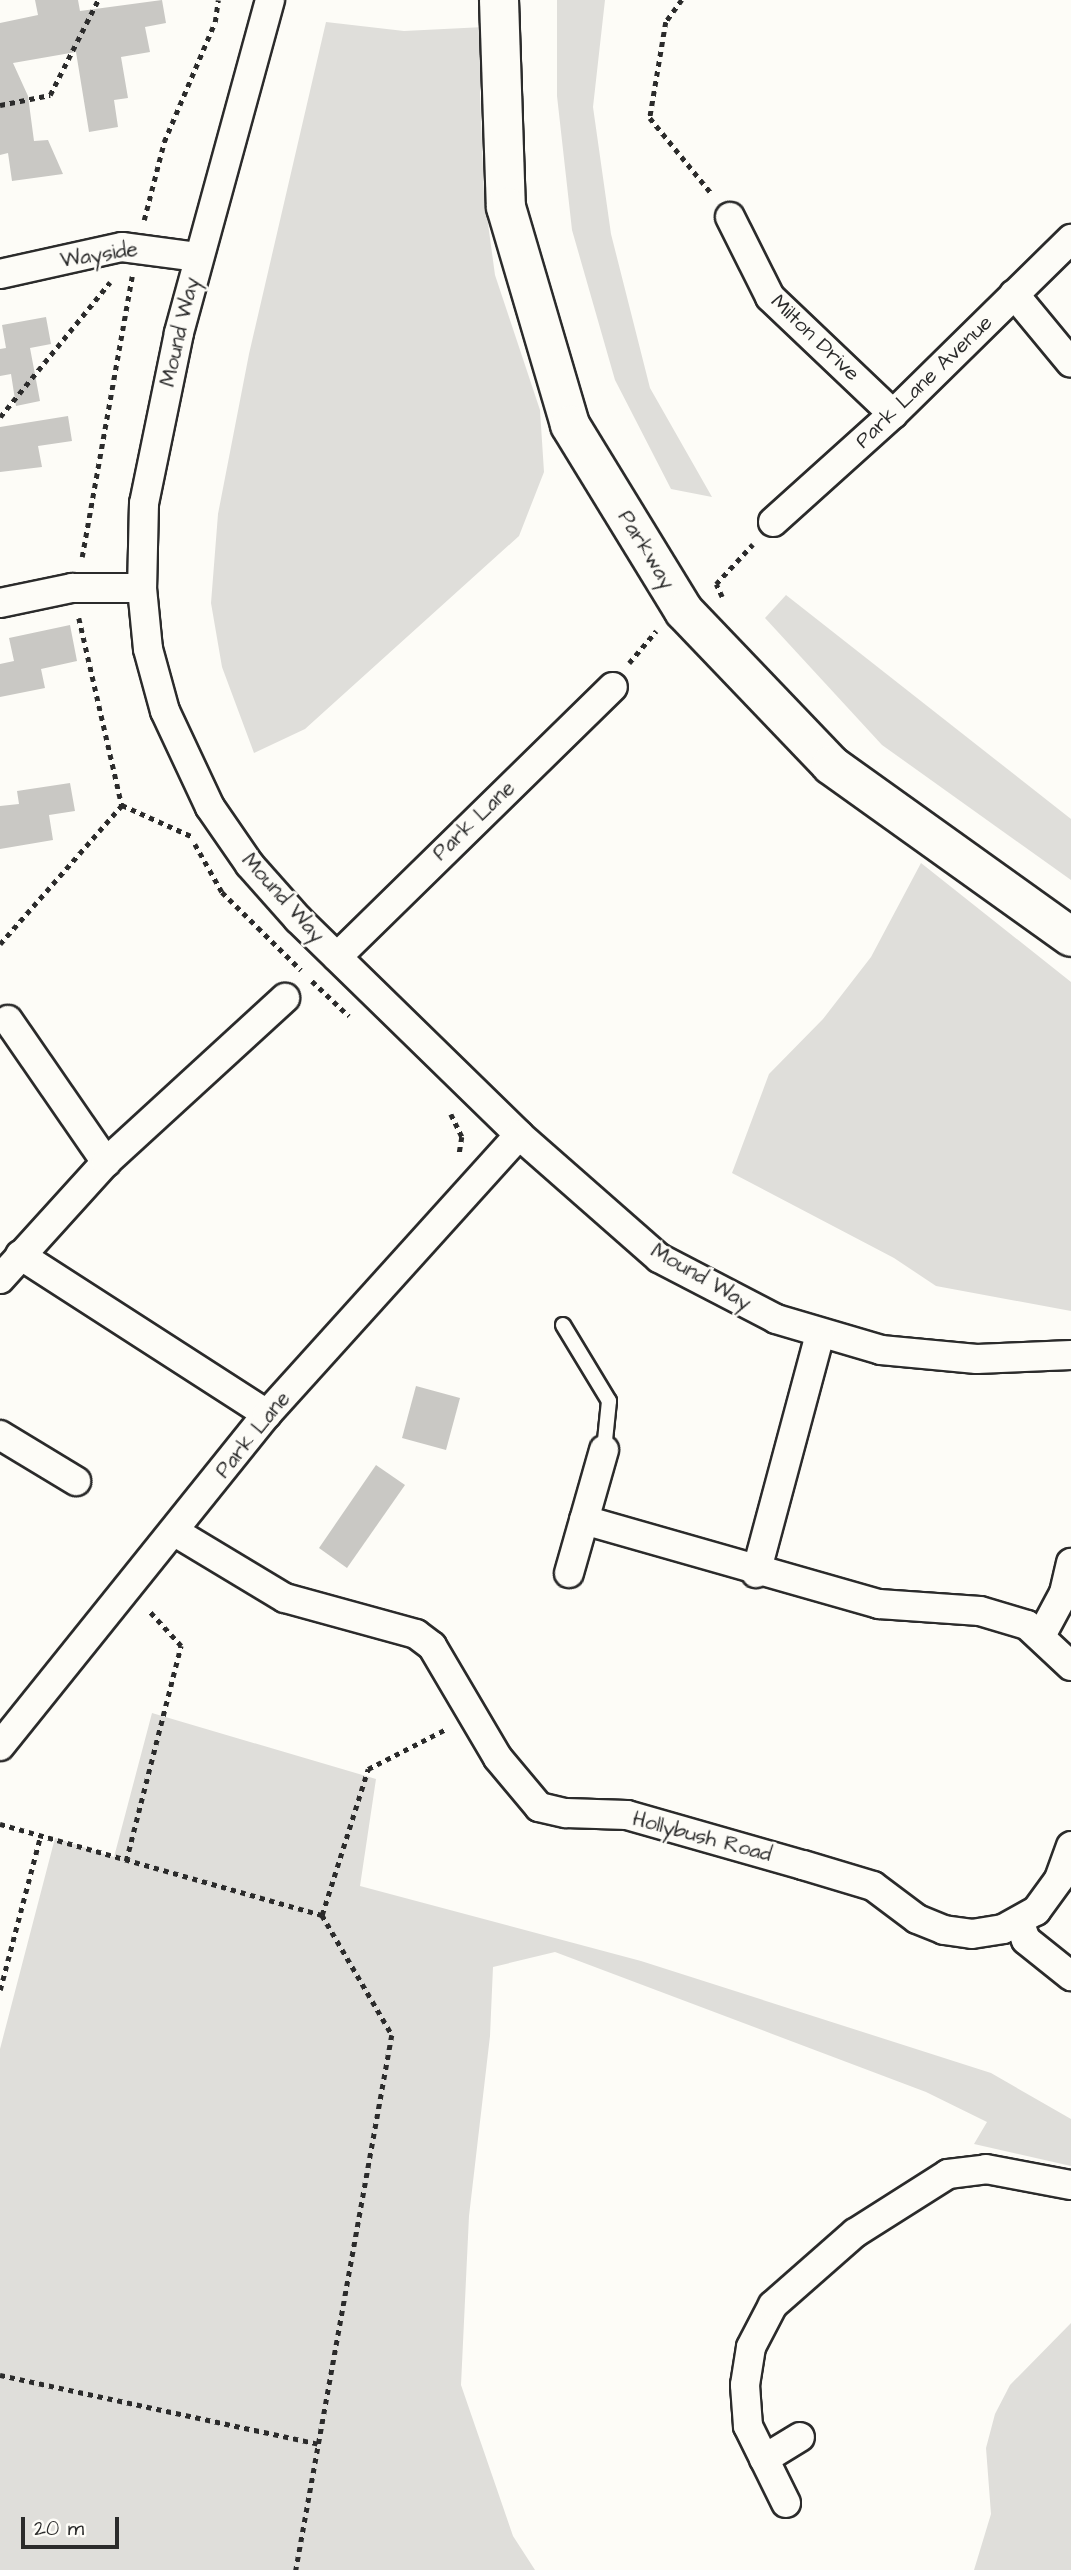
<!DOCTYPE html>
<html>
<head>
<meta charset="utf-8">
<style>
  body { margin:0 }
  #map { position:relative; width:1071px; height:2570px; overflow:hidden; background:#fdfcf7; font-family:"Architects Daughter",sans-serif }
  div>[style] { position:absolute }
  .green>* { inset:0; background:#dfdeda }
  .building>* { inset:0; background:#c9c8c4 }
  .path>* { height:4.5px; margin-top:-2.25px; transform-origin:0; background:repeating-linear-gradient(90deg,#2b2b2b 0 5px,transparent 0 10px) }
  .roads { filter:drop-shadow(2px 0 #2b2b2b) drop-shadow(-2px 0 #2b2b2b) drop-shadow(0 2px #2b2b2b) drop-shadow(0 -2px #2b2b2b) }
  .service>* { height:14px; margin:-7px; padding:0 7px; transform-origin:7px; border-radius:7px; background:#fdfcf7 }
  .minor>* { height:28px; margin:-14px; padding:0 14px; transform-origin:14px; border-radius:14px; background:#fdfcf7 }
  .secondary>* { height:38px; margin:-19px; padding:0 19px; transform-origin:19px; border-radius:19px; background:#fdfcf7 }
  span { translate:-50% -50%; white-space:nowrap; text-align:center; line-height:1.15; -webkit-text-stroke:5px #fdfcf7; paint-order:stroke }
  .street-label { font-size:21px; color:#2b2b2b }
  .scale { position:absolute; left:21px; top:2517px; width:98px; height:32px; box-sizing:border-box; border:4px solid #2b2b2b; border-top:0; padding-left:9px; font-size:21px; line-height:24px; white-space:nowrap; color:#2b2b2b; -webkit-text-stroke:5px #fdfcf7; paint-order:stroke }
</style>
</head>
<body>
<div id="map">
  <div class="green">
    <i style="clip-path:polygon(557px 0,605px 0,593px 107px,611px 234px,650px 388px,712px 497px,671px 489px,615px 380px,572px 230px,557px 96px)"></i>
    <i style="clip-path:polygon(326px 22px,404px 31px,484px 27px,480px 94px,484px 194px,495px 275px,540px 410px,544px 472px,519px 536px,305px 729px,254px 753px,222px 667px,211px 603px,218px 514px,249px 354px)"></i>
    <i style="clip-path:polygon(786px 595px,1071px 819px,1071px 880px,882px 745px,765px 618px)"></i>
    <i style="clip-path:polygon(921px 863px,1071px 982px,1071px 1311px,936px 1286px,894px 1258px,732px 1173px,769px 1074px,823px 1019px,871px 957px)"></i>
    <i style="clip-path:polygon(152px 1713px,376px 1779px,360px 1886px,641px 1961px,991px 2073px,1071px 2119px,1071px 2166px,974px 2144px,987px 2122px,926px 2092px,555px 1952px,493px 1967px,490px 2036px,469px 2216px,461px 2385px,513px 2536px,535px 2570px,0 2570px,0 2049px,55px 1838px,114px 1857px)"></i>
    <i style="clip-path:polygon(1071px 2323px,1071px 2570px,974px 2570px,991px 2514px,986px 2448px,995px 2414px,1010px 2385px)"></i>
  </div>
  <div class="building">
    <i style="clip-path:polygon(35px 0,78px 0,80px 11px,162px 0,166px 23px,145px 27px,150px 52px,121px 57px,128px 98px,114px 100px,118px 127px,89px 132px,76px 52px,13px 63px,28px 96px,34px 141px,48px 140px,63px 174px,12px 181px,8px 153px,0 155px,0 23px,38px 15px)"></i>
    <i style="clip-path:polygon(46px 317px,51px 344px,30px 348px,40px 401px,16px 406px,11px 374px,0 376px,0 349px,6px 348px,2px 325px)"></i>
    <i style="clip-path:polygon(68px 416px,72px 441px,38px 446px,42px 467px,0 472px,0 427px)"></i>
    <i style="clip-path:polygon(70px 625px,77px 661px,41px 669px,45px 688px,0 697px,0 664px,14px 661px,9px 638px)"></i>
    <i style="clip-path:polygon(70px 783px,75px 811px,49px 815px,53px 840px,0 849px,0 806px,19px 804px,17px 791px)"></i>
    <i style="clip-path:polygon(416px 1386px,460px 1398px,446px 1450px,402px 1438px)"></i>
    <i style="clip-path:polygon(376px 1465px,405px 1485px,347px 1568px,319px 1548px)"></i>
  </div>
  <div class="path">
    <i style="left:682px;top:0;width:27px;rotate:126deg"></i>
    <i style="left:666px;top:22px;width:97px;rotate:99.5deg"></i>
    <i style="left:650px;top:118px;width:98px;rotate:50.8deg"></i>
    <i style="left:0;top:105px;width:51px;rotate:-11.3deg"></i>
    <i style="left:50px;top:95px;width:106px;rotate:-63.2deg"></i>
    <i style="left:144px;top:220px;width:81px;rotate:-75.6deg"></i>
    <i style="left:164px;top:142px;width:130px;rotate:-67deg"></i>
    <i style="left:215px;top:22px;width:22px;rotate:-82deg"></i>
    <i style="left:0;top:417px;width:174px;rotate:-50.8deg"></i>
    <i style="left:82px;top:557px;width:285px;rotate:-79.9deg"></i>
    <i style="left:722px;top:597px;width:14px;rotate:-115deg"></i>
    <i style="left:716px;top:584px;width:54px;rotate:-47.2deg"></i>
    <i style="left:79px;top:618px;width:192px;rotate:77.1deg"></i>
    <i style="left:122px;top:805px;width:76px;rotate:24.2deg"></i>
    <i style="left:629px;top:663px;width:42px;rotate:-49.8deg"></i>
    <i style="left:195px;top:844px;width:55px;rotate:60.6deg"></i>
    <i style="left:222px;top:892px;width:111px;rotate:44.6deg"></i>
    <i style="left:0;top:944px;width:185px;rotate:-48.7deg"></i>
    <i style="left:312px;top:981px;width:51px;rotate:43.4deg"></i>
    <i style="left:451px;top:1114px;width:25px;rotate:64deg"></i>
    <i style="left:462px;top:1137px;width:18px;rotate:99deg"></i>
    <i style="left:0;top:1824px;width:335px;rotate:15.8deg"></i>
    <i style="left:322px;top:1915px;width:139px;rotate:59.7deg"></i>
    <i style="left:392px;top:2035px;width:544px;rotate:100.17deg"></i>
    <i style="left:126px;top:1861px;width:222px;rotate:-75.7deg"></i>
    <i style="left:181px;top:1646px;width:49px;rotate:-132.5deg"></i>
    <i style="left:322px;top:1915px;width:153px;rotate:-72.5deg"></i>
    <i style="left:368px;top:1769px;width:88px;rotate:-27.1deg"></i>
    <i style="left:0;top:1990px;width:157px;rotate:-75.3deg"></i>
    <i style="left:0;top:2375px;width:325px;rotate:12.2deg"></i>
  </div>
  <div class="roads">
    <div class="service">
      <i style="left:563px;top:1325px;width:89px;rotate:58.8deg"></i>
      <i style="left:609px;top:1401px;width:49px;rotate:95.8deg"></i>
    </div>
    <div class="minor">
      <i style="left:270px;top:0;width:345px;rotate:105.3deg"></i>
      <i style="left:179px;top:333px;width:174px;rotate:101.6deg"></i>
      <i style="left:144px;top:503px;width:85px;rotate:91.3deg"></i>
      <i style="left:142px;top:588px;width:61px;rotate:84.4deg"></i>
      <i style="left:148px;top:649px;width:64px;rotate:74.7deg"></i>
      <i style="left:165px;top:711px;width:106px;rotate:64.9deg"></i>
      <i style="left:210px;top:807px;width:70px;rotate:55.4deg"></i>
      <i style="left:250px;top:865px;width:72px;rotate:48.4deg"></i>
      <i style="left:298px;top:919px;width:309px;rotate:44.3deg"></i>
      <i style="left:519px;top:1135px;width:186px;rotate:41.3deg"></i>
      <i style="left:659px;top:1258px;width:132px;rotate:27.5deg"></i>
      <i style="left:776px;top:1319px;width:109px;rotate:16.4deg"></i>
      <i style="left:881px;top:1350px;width:96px;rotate:5.4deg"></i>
      <i style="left:977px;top:1359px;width:94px;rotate:-2.4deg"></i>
      <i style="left:730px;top:217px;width:89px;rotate:63.4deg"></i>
      <i style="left:770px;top:297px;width:170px;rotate:43.6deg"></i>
      <i style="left:0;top:274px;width:125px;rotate:-12.5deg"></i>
      <i style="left:122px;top:247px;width:77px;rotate:7.5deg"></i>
      <i style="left:1014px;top:294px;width:89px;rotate:50.4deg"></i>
      <i style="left:773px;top:522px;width:161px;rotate:-42deg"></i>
      <i style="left:893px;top:414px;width:250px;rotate:-44.5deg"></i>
      <i style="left:0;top:603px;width:74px;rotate:-11.8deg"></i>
      <i style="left:72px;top:588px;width:70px"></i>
      <i style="left:337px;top:957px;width:386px;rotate:-44.4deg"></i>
      <i style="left:8px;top:1020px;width:173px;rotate:55.4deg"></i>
      <i style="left:20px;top:1255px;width:294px;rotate:32.8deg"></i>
      <i style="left:0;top:1279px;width:158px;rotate:-47.8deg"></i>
      <i style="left:106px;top:1162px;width:243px;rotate:-42.5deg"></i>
      <i style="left:0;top:1435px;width:89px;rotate:31.2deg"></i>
      <i style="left:584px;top:1520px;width:307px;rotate:15.9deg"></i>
      <i style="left:879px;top:1604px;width:101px;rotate:4deg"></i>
      <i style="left:980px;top:1611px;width:49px;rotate:16.6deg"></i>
      <i style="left:1027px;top:1625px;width:60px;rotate:43deg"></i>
      <i style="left:175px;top:1532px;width:128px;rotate:31deg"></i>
      <i style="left:285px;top:1598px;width:136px;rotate:15.4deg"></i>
      <i style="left:416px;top:1634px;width:20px;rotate:37deg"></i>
      <i style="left:432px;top:1646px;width:130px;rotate:59.5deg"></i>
      <i style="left:498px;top:1758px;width:64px;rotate:50.1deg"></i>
      <i style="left:539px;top:1807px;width:28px;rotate:13deg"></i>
      <i style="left:566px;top:1813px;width:61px;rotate:1.9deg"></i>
      <i style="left:627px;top:1815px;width:183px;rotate:15.9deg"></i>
      <i style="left:803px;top:1865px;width:73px;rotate:16.7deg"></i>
      <i style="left:873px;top:1886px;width:55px;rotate:36.9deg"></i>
      <i style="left:917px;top:1919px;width:29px;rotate:22deg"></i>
      <i style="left:944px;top:1930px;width:28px;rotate:8deg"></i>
      <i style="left:972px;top:1934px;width:31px;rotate:-9deg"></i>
      <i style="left:1003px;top:1929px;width:38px;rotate:-29deg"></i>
      <i style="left:1036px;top:1911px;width:39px;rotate:-54deg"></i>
      <i style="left:1059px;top:1879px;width:35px;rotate:-70deg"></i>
      <i style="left:569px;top:1573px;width:128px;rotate:-74.1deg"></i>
      <i style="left:756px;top:1573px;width:247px;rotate:-75deg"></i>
      <i style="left:1042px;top:1634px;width:47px;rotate:-61.8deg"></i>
      <i style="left:1064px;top:1593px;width:31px;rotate:-77deg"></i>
      <i style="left:0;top:1746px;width:426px;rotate:-51.2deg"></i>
      <i style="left:267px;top:1414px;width:376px;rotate:-47.9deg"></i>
      <i style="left:1019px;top:1921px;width:20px;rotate:70deg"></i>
      <i style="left:1026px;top:1940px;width:58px;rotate:38.7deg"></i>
      <i style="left:764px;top:2459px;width:42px;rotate:-31.4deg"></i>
      <i style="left:786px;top:2503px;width:86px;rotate:-116.3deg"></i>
      <i style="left:748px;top:2426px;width:41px;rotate:-94.2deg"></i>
      <i style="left:745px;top:2385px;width:38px;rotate:-81deg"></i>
      <i style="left:751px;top:2347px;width:47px;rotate:-62.4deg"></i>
      <i style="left:773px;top:2305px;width:109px;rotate:-41.3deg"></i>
      <i style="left:855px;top:2233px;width:110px;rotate:-32.4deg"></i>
      <i style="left:948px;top:2174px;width:38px;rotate:-7deg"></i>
      <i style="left:986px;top:2169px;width:86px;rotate:10.7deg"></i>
    </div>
    <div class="secondary">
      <i style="left:499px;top:0;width:207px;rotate:88.1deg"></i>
      <i style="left:506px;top:207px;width:227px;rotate:73.6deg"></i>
      <i style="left:570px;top:425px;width:218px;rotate:58.5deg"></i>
      <i style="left:684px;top:611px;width:213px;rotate:46.3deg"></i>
      <i style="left:831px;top:765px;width:295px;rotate:35.6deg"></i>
    </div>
  </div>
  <div class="street-label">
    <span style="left:99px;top:255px;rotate:-9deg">Wayside</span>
    <span style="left:180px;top:332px;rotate:-77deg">Mound Way</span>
    <span style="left:815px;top:338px;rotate:44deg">Milton Drive</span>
    <span style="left:924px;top:382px;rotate:-44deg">Park Lane Avenue</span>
    <span style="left:646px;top:550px;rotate:58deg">Parkway</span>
    <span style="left:474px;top:821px;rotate:-44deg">Park Lane</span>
    <span style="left:283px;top:898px;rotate:48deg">Mound Way</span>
    <span style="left:701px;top:1277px;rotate:30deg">Mound Way</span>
    <span style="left:253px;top:1435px;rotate:-51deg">Park Lane</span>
    <span style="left:702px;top:1837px;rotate:15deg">Hollybush Road</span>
  </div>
  <div class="scale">20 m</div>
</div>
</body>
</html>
